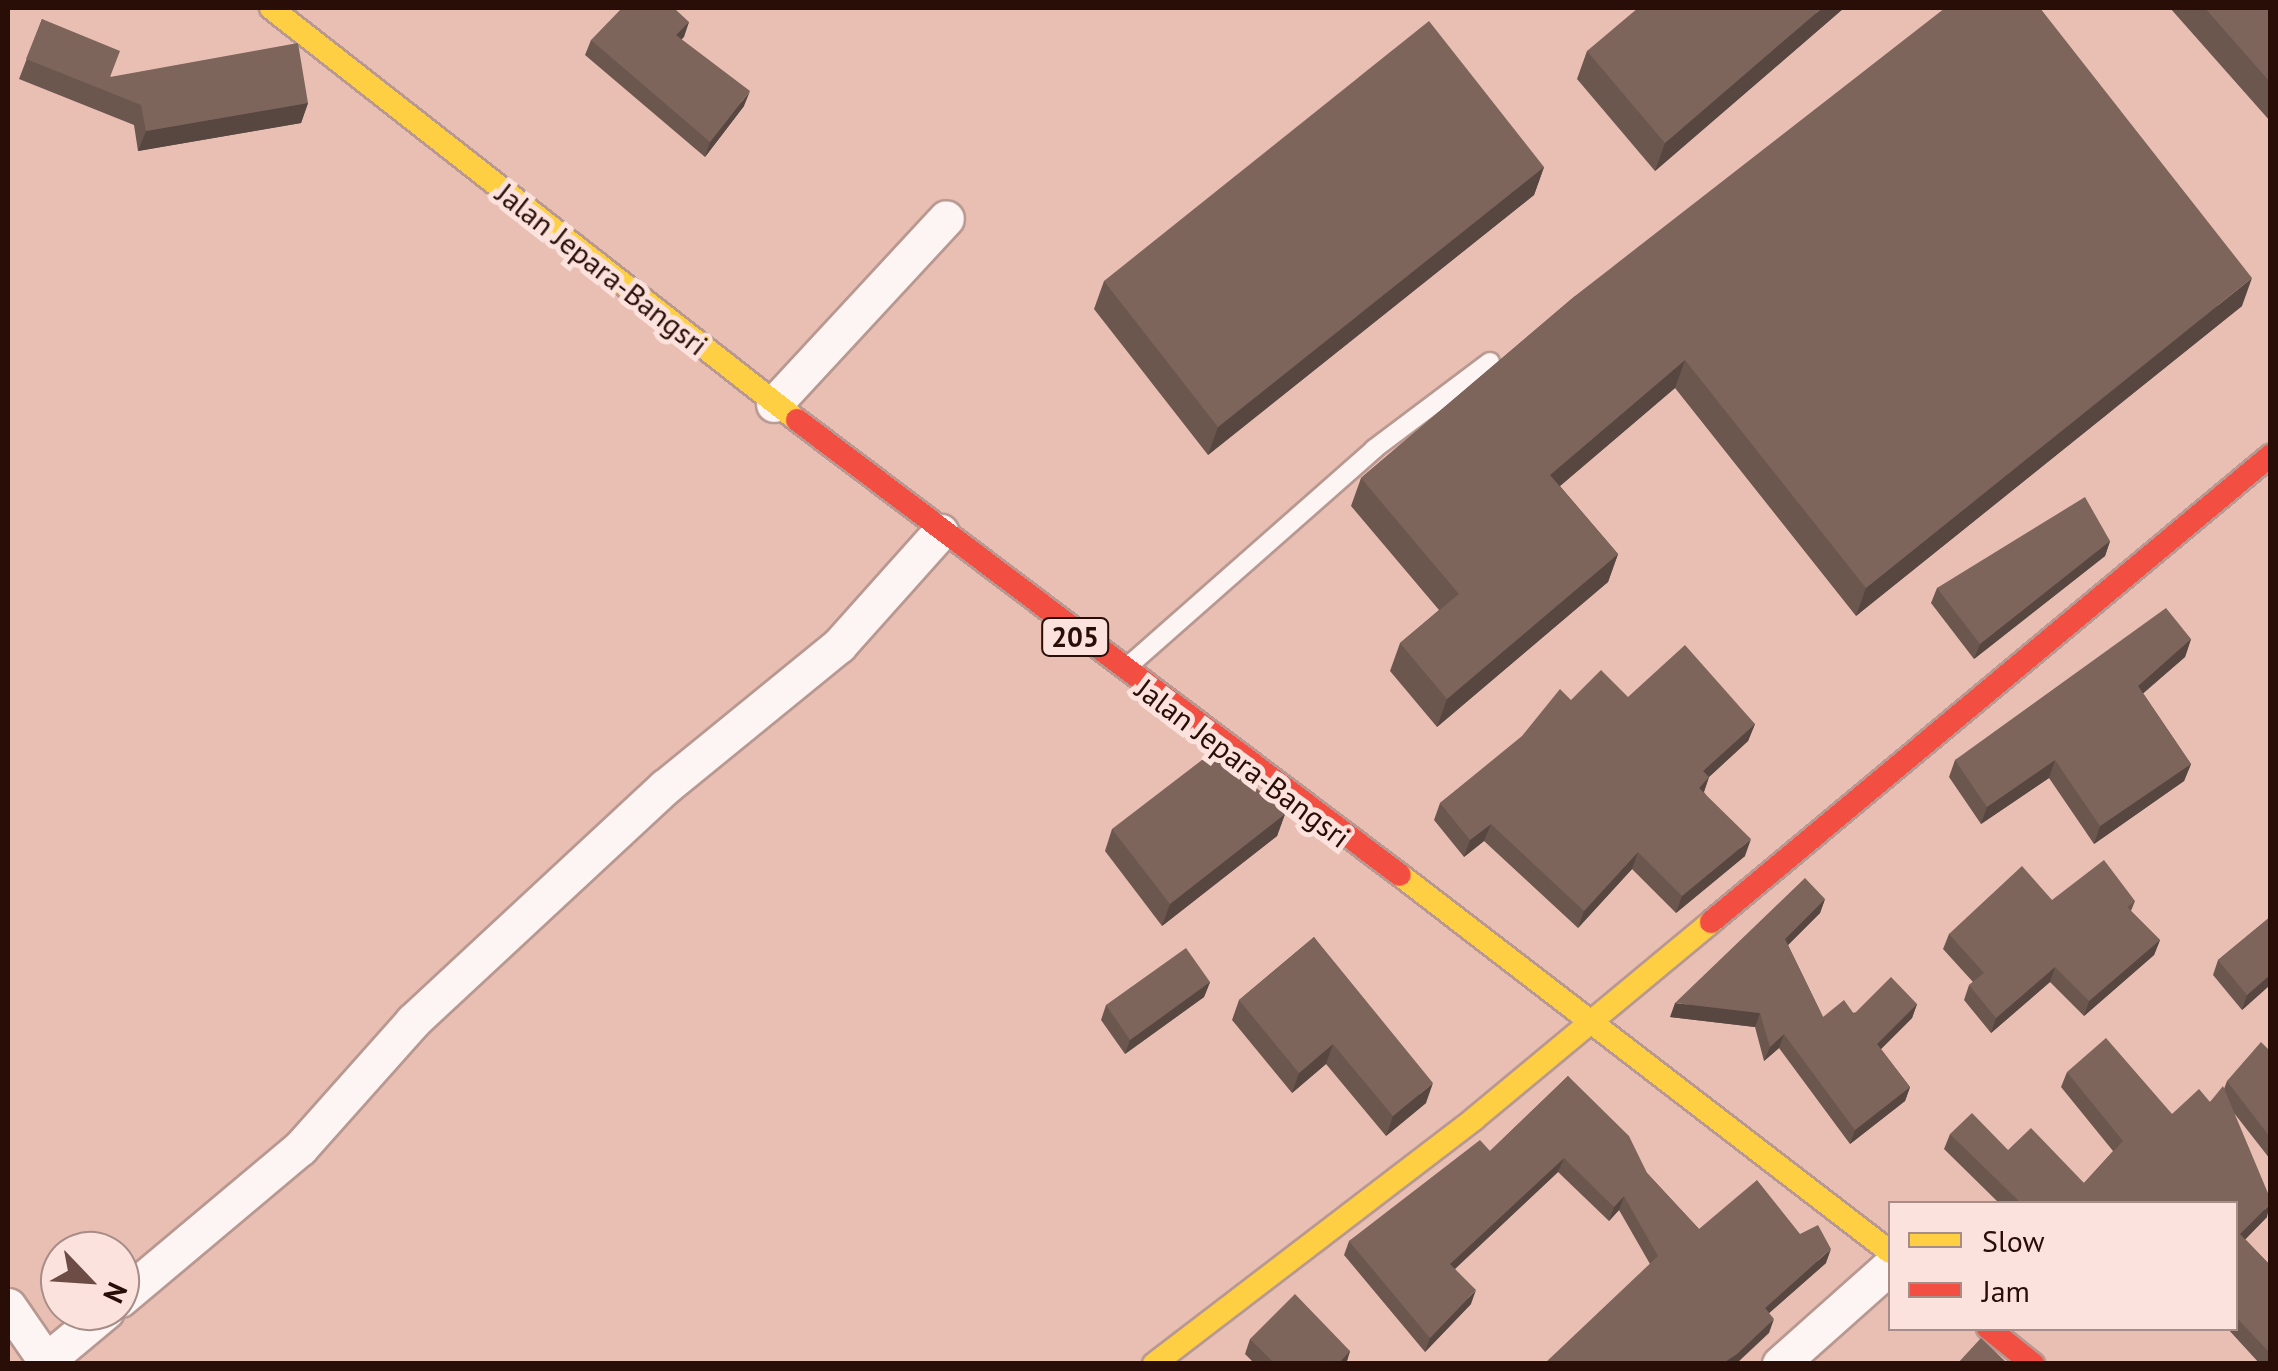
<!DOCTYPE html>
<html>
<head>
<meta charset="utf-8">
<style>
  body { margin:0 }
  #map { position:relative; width:2278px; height:1371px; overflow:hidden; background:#e9bfb4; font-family:"PT Sans",sans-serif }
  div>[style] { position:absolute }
  .roads { filter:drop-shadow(2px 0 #b89890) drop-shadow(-2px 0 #b89890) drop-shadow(0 2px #b89890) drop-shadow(0 -2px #b89890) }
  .lane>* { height:18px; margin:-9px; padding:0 9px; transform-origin:9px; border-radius:9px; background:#fcf5f4 }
  .street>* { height:35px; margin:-17.5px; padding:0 17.5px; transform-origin:17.5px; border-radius:17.5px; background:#fcf5f4 }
  .slow>* { height:22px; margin:-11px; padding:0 11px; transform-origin:11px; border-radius:11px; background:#ffcf43 }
  .jam>* { height:22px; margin:-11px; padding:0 11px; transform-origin:11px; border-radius:11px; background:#f24e42 }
  .wall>* { inset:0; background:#6c574f }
  .shaded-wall>* { inset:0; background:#584740 }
  .building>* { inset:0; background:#7d655c }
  span { translate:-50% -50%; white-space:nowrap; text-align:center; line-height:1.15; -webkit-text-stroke:10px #fbe2dc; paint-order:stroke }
  .shield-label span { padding:2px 8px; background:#fbe2dc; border:2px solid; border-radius:8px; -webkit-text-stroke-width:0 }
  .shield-label { font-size:28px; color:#290e08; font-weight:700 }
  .street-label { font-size:30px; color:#290e08 }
  .frame { position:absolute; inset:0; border:10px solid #290e08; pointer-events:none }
  .legend { position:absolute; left:1888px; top:1201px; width:350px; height:130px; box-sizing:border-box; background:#fbe2dc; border:2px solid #a78d87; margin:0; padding:12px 18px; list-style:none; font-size:30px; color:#290e08 }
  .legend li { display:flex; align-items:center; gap:20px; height:50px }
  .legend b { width:50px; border:2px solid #a78d87 }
  .north { position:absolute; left:40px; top:1231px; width:100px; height:100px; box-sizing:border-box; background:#fbe2dc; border:2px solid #a78d87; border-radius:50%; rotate:115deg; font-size:28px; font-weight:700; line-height:40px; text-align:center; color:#290e08 }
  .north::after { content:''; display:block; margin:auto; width:35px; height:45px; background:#6c4c44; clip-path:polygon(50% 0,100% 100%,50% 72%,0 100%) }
</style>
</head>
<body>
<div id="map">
  <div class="roads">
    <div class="lane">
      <i style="left:1126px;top:668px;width:331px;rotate:-41.4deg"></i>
      <i style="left:1374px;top:449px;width:145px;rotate:-36.9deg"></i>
    </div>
    <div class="street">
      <i style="left:774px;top:404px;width:253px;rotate:-47.2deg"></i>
      <i style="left:120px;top:1299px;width:235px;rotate:-40deg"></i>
      <i style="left:300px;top:1148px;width:170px;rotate:-48.3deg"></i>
      <i style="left:413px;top:1021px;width:344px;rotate:-42.9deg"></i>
      <i style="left:665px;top:787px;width:225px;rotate:-39.2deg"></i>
      <i style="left:839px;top:645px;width:152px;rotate:-48.2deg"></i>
      <i style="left:8px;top:1306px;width:70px;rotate:55.4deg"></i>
      <i style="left:46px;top:1361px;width:78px;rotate:-39.8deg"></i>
      <i style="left:1780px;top:1364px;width:147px;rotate:-41.7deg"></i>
    </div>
    <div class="slow">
      <i style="left:271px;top:8px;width:668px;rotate:38.07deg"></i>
      <i style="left:1400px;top:875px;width:618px;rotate:37.57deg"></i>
      <i style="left:1154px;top:1364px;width:403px;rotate:-37.4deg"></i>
      <i style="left:1474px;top:1119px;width:308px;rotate:-39.7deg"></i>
    </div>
    <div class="jam">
      <i style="left:797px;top:420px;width:755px;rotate:37.04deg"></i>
      <i style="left:1711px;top:922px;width:728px;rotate:-39.82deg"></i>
      <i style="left:1988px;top:1328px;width:58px;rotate:38.7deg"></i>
    </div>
  </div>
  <div class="wall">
    <i style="clip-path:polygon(1844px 8px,1655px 171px,1577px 79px,1587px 51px)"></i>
    <i style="clip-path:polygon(2170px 8px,2270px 8px,2270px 121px)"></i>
    <i style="clip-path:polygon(42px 19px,111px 77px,308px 103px,301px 123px,138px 151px,134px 125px,19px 79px)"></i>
    <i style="clip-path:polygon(689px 22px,681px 39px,744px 106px,705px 157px,585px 55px,591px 40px)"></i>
    <i style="clip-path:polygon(1544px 167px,1534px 195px,1208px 455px,1094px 309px,1104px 281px)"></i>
    <i style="clip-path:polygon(1575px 296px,2242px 306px,1856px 616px,1675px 388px,1560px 486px,1618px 554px,1608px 582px,1437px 727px,1390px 671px,1400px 643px,1439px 610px,1351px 506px,1361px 478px)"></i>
    <i style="clip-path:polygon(2110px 541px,2105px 556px,1974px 659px,1931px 603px,1937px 588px)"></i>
    <i style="clip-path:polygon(2191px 639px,2185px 657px,2143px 693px,2191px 764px,2184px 781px,2094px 844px,2049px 778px,1981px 824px,1949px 777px,1955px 760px)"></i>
    <i style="clip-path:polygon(1628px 697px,1755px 724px,1748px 741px,1709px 777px,1704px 792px,1745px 856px,1676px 913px,1632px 869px,1578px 928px,1484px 841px,1464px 857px,1434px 820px,1440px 803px,1571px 700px)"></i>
    <i style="clip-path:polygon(1285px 814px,1277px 836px,1162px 926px,1105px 851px,1112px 829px)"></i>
    <i style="clip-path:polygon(1825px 899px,1820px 913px,1788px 945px,1823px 1017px,1917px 1004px,1912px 1018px,1881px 1049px,1910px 1087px,1905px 1101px,1850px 1144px,1779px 1048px,1764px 1061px,1755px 1027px,1670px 1017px)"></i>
    <i style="clip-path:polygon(2052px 900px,2135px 901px,2131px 911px,2160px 940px,2154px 955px,2084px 1016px,2050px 982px,1991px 1033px,1964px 1000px,1969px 985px,1973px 982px,1943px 949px,1949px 934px)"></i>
    <i style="clip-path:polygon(2270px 917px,2270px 985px,2242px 1010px,2213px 975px,2218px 960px)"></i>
    <i style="clip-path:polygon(1314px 937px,1426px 1103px,1386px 1136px,1326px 1064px,1292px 1093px,1232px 1020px,1239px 1000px)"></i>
    <i style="clip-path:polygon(1210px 982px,1204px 997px,1125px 1054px,1101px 1020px,1106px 1005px)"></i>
    <i style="clip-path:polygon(2270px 1051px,2270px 1159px,2234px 1113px,2267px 1217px,2245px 1239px,2270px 1265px,2270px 1364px,2260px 1364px,2227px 1328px,2236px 1328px,2236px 1204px,2000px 1204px,1944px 1149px,1950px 1134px,2008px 1150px,2084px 1183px,2113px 1151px,2061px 1087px,2067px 1072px,2172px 1114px,2210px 1102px,2224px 1089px,2227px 1081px)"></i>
    <i style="clip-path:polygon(1568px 1076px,1647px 1173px,1699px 1229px,1826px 1263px,1769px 1313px,1769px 1333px,1650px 1264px,1619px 1210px,1609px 1221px,1558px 1172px,1455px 1269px,1471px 1304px,1425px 1352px,1344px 1255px,1349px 1241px,1490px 1151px)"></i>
    <i style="clip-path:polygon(1250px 1339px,1350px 1351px,1346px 1364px,1255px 1364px,1245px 1354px)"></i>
  </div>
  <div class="shaded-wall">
    <i style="clip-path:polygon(1822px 8px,1844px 8px,1655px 171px,1665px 143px)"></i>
    <i style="clip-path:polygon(689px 22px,684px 37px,671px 50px,676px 35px)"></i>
    <i style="clip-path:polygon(750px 91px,744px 106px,705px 157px,710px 142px)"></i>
    <i style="clip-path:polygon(308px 103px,301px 123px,138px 151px,146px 131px)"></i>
    <i style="clip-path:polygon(1544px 167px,1534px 195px,1208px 455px,1218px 427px)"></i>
    <i style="clip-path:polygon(2252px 278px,2242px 306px,1856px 616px,1866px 588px)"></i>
    <i style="clip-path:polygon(1685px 360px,1675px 388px,1540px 503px,1550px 475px)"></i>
    <i style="clip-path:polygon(2110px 541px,2105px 556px,1974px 659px,1980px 644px)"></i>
    <i style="clip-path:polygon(1618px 554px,1608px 582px,1437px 727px,1447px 699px)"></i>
    <i style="clip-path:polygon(2191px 639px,2185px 657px,2131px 704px,2138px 686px)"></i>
    <i style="clip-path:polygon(1755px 724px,1748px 741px,1697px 788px,1703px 771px)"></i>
    <i style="clip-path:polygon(2055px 760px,2049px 778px,1981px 824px,1987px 807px)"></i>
    <i style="clip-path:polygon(2191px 764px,2184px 781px,2094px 844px,2100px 826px)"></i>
    <i style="clip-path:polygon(1709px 777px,1703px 794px,1699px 788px)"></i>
    <i style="clip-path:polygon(1285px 814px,1277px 836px,1162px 926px,1170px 904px)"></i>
    <i style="clip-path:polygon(1491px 824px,1484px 841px,1464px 857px,1470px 840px)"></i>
    <i style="clip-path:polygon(1751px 839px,1745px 856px,1676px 913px,1682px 896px)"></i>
    <i style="clip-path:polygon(1638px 852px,1632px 869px,1578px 928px,1584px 911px)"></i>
    <i style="clip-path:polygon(1825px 899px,1820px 913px,1780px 953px,1785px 939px)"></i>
    <i style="clip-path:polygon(2160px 940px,2154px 955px,2084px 1016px,2089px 1001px)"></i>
    <i style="clip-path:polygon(2055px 967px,2050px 982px,1991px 1033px,1996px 1018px)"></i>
    <i style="clip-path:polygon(2270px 975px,2270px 985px,2242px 1010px,2247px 995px)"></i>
    <i style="clip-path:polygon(1210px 982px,1204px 997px,1125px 1054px,1130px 1040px)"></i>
    <i style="clip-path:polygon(1675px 1003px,1760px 1013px,1755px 1027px,1670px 1017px)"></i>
    <i style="clip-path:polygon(1917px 1004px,1912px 1018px,1872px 1058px,1877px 1044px)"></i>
    <i style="clip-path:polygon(1784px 1034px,1779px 1048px,1764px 1061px,1770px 1047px)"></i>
    <i style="clip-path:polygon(1333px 1044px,1326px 1064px,1292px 1093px,1299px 1073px)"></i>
    <i style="clip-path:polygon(1433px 1083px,1426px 1103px,1386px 1136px,1393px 1116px)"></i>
    <i style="clip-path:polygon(1910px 1087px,1905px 1101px,1850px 1144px,1855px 1130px)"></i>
    <i style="clip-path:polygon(1564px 1158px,1558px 1172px,1445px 1278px,1450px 1264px)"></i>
    <i style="clip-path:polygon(1624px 1196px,1619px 1210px,1609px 1221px,1614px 1207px)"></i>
    <i style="clip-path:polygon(2270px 1204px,2267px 1217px,2236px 1249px,2240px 1234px)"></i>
    <i style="clip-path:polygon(1831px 1249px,1826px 1263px,1759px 1322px,1765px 1308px)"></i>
    <i style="clip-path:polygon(1476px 1290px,1471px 1304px,1425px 1352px,1430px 1338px)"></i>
    <i style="clip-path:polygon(1774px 1319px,1769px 1333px,1736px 1364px,1722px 1364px)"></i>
    <i style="clip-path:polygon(1350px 1351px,1346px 1364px,1338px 1364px)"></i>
  </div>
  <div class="building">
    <i style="clip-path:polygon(622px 8px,674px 8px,689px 22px,676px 35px,750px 91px,710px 142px,591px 40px)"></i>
    <i style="clip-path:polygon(1638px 8px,1822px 8px,1665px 143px,1587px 51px)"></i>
    <i style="clip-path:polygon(1945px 8px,2040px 8px,2252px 278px,1866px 588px,1685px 360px,1550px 475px,1618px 554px,1447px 699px,1400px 643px,1459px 594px,1361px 478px,1575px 296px)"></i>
    <i style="clip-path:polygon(2205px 8px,2270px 8px,2270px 82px)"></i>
    <i style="clip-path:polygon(42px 19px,120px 51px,110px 77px,298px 43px,308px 103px,146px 131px,141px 105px,26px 59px)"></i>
    <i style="clip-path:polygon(1429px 21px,1544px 167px,1218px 427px,1104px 281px)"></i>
    <i style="clip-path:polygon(2085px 497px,2110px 541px,1980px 644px,1937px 588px)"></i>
    <i style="clip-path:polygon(2166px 608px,2191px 639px,2138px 686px,2191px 764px,2100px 826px,2055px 760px,1987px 807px,1955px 760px)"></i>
    <i style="clip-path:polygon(1685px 645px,1755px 724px,1703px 771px,1709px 777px,1699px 788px,1751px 839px,1682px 896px,1638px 852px,1584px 911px,1491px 824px,1470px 840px,1440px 803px,1522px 736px,1560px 689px,1571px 700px,1601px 670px,1628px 697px)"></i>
    <i style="clip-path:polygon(1215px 750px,1285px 814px,1170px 904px,1112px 829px)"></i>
    <i style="clip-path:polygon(2104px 860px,2135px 901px,2127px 907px,2160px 940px,2089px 1001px,2055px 967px,1996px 1018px,1969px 985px,1984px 973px,1949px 934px,2022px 866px,2052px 900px)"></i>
    <i style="clip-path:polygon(1805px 878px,1825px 899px,1785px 939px,1823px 1017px,1844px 1000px,1854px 1014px,1891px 977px,1917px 1004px,1877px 1044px,1910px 1087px,1855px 1130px,1784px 1034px,1770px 1047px,1760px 1013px,1675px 1003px)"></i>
    <i style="clip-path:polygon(2270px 917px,2270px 975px,2247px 995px,2218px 960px)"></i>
    <i style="clip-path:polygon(1314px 937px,1433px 1083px,1393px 1116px,1333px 1044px,1299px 1073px,1239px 1000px)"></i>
    <i style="clip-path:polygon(1186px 948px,1210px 982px,1130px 1040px,1106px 1005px)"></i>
    <i style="clip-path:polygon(2106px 1038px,2172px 1114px,2199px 1089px,2210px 1102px,2223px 1086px,2270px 1198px,2270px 1204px,2240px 1234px,2270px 1265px,2270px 1353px,2236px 1317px,2236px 1204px,2022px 1204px,1950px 1134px,1972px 1113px,2008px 1150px,2031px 1128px,2084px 1183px,2123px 1141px,2067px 1072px)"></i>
    <i style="clip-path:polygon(2261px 1042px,2270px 1051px,2270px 1137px,2227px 1081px)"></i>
    <i style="clip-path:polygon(1568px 1076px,1629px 1136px,1647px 1173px,1699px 1229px,1757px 1180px,1800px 1234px,1818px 1225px,1831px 1249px,1765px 1308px,1774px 1319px,1737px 1354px,1722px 1364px,1544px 1364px,1658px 1256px,1624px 1196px,1614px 1207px,1564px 1158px,1450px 1264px,1476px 1290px,1430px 1338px,1349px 1241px,1480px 1140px,1490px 1151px)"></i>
    <i style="clip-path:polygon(1295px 1294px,1350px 1351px,1338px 1364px,1275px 1364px,1250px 1339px)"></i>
    <i style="clip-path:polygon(1981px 1338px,2008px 1364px,1957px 1364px)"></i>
  </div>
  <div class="shield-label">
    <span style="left:1075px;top:637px">205</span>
  </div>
  <div class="street-label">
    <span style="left:602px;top:269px;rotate:38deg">Jalan Jepara-Bangsri</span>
    <span style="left:1243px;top:763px;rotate:37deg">Jalan Jepara-Bangsri</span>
  </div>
  <div class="frame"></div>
  <ul class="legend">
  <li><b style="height:12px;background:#ffcf43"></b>Slow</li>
  <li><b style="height:12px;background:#f24e42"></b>Jam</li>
  </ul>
  <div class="north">N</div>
</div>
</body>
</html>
